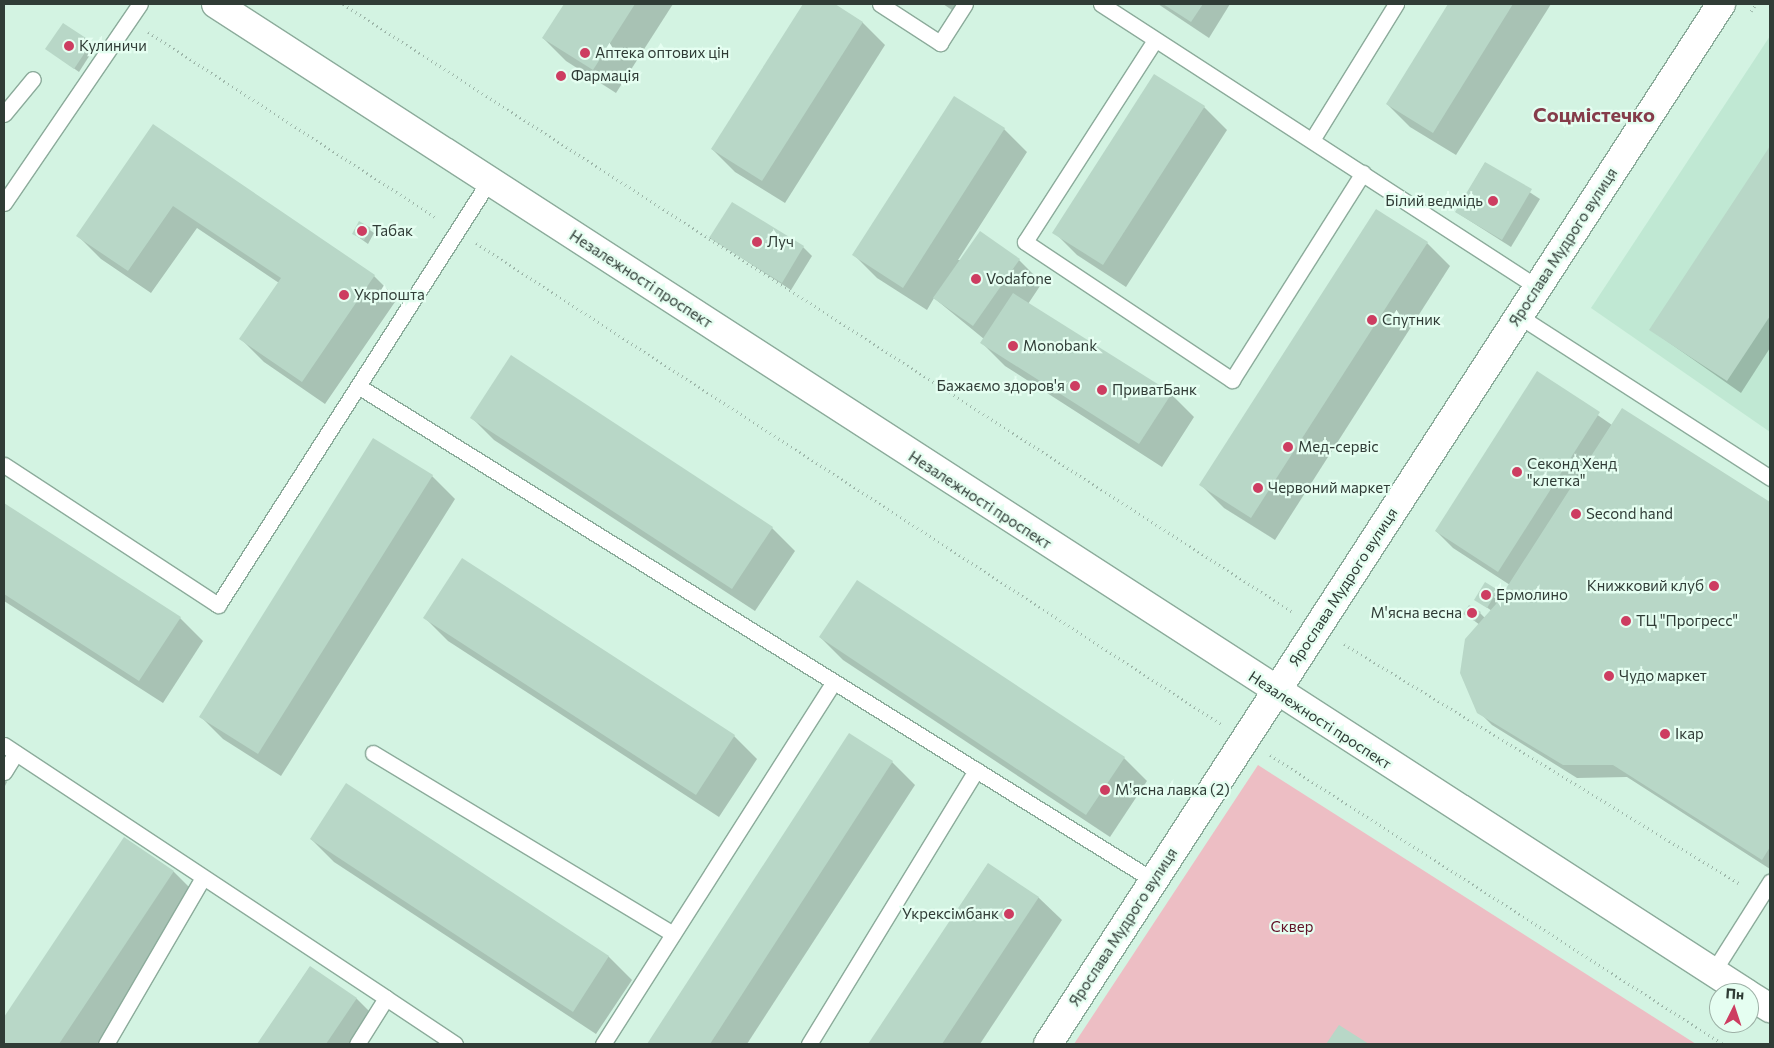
<!DOCTYPE html>
<html>
<head>
<meta charset="utf-8">
<style>
  body { margin:0 }
  #map { position:relative; width:1774px; height:1048px; overflow:hidden; background:#d3f3e2; font-family:Commissioner,sans-serif }
  div>[style] { position:absolute }
  .built>* { inset:0; background:#c0e8d3 }
  .green>* { inset:0; background:#edbec4 }
  .shadow>* { inset:0; background:#0003 }
  .building>* { inset:0; background:#b8d7c7 }
  .path>* { height:3px; margin-top:-1.5px; transform-origin:0; background:repeating-linear-gradient(90deg,#9eb7aa 0 1px,transparent 0 5px) }
  .roads { filter:drop-shadow(1px 0 #8cab9b) drop-shadow(-1px 0 #8cab9b) drop-shadow(0 1px #8cab9b) drop-shadow(0 -1px #8cab9b) }
  .service>* { height:15px; margin:-7.5px; padding:0 7.5px; transform-origin:7.5px; border-radius:7.5px; background:#fff }
  .tertiary>* { height:28px; margin:-14px; padding:0 14px; transform-origin:14px; border-radius:14px; background:#fff }
  .dots>* { width:14px; height:14px; translate:-50% -50%; box-sizing:border-box; border:2px solid #e5fef1; border-radius:50% }
  span { translate:-50% -50%; white-space:nowrap; text-align:center; line-height:1.15; -webkit-text-stroke:4.5px #e5fef1; paint-order:stroke }
  .poi-label { font-size:15px; color:#303c36 }
  .left { translate:0 -50%; text-align:left }
  .right { translate:-100% -50%; text-align:right }
  .street-label { font-size:15px; color:#303c36 }
  .park-label { font-size:15px; color:#611127 }
  .district-label { font-size:20px; color:#853c4a; font-weight:700 }
  .frame { position:absolute; inset:0; border:5px solid #303c36; pointer-events:none }
  .north { position:absolute; left:1709px; top:983px; width:50px; height:50px; box-sizing:border-box; background:#e5fef1; border:1px solid #9db0a6; border-radius:50%; rotate:4deg; font-size:14px; font-weight:700; line-height:20px; text-align:center; color:#303c36 }
  .north::after { content:''; display:block; margin:auto; width:18px; height:22px; background:#cd3d61; clip-path:polygon(50% 0,100% 100%,50% 72%,0 100%) }
</style>
</head>
<body>
<div id="map">
  <div class="built">
    <i style="clip-path:polygon(1770px 36px,1770px 432px,1591px 308px)"></i>
  </div>
  <div class="green">
    <i style="clip-path:polygon(1258px 765px,1696px 1044px,1074px 1044px)"></i>
  </div>
  <div class="shadow">
    <i style="clip-path:polygon(565px 4px,673px 4px,616px 93px,566px 61px,543px 38px)"></i>
    <i style="clip-path:polygon(805px 4px,833px 4px,862px 22px,885px 45px,785px 203px,735px 172px,712px 149px)"></i>
    <i style="clip-path:polygon(943px 4px,956px 4px,952px 10px)"></i>
    <i style="clip-path:polygon(1158px 4px,1230px 4px,1209px 38px)"></i>
    <i style="clip-path:polygon(1450px 4px,1551px 4px,1456px 155px,1410px 127px,1387px 104px)"></i>
    <i style="clip-path:polygon(91px 43px,95px 47px,79px 72px,47px 49px)"></i>
    <i style="clip-path:polygon(1204px 107px,1227px 130px,1126px 287px,1077px 255px,1054px 232px)"></i>
    <i style="clip-path:polygon(153px 126px,374px 276px,397px 299px,325px 404px,264px 362px,241px 339px,279px 283px,197px 228px,151px 293px,101px 259px,78px 236px)"></i>
    <i style="clip-path:polygon(1004px 129px,1027px 152px,958px 260px,1019px 260px,1042px 283px,1028px 304px,1171px 394px,1194px 417px,1162px 467px,1005px 366px,982px 343px,984px 339px,934px 298px,927px 310px,877px 278px,854px 255px)"></i>
    <i style="clip-path:polygon(1770px 148px,1770px 348px,1741px 393px,1651px 330px)"></i>
    <i style="clip-path:polygon(1485px 163px,1540px 199px,1511px 247px,1456px 212px)"></i>
    <i style="clip-path:polygon(360px 223px,374px 233px,368px 244px,354px 234px)"></i>
    <i style="clip-path:polygon(711px 238px,803px 247px,812px 256px,791px 290px)"></i>
    <i style="clip-path:polygon(1427px 243px,1450px 266px,1275px 540px,1224px 508px,1201px 485px)"></i>
    <i style="clip-path:polygon(1537px 373px,1612px 425px,1622px 409px,1770px 504px,1770px 869px,1627px 777px,1577px 778px,1492px 725px,1479px 712px,1480px 625px,1465px 614px,1480px 613px,1485px 618px,1492px 611px,1476px 600px,1485px 584px,1503px 596px,1510px 585px,1453px 548px,1436px 531px)"></i>
    <i style="clip-path:polygon(471px 417px,772px 528px,795px 551px,755px 611px,494px 440px)"></i>
    <i style="clip-path:polygon(432px 476px,455px 499px,281px 776px,223px 739px,200px 716px)"></i>
    <i style="clip-path:polygon(4px 504px,180px 618px,203px 641px,163px 703px,4px 601px)"></i>
    <i style="clip-path:polygon(425px 618px,734px 736px,757px 759px,719px 817px,448px 641px)"></i>
    <i style="clip-path:polygon(820px 637px,1124px 758px,1147px 781px,1110px 837px,843px 660px)"></i>
    <i style="clip-path:polygon(849px 735px,892px 762px,915px 785px,747px 1044px,648px 1044px)"></i>
    <i style="clip-path:polygon(4px 778px,7px 782px,4px 788px)"></i>
    <i style="clip-path:polygon(347px 785px,609px 957px,632px 980px,596px 1034px,334px 862px,311px 839px)"></i>
    <i style="clip-path:polygon(124px 839px,174px 872px,197px 895px,97px 1044px,4px 1044px,4px 1019px)"></i>
    <i style="clip-path:polygon(988px 864px,1039px 898px,1062px 920px,980px 1044px,870px 1044px)"></i>
    <i style="clip-path:polygon(310px 967px,357px 999px,380px 1022px,364px 1044px,258px 1044px)"></i>
  </div>
  <div class="building">
    <i style="clip-path:polygon(564px 4px,635px 4px,593px 70px,542px 38px)"></i>
    <i style="clip-path:polygon(803px 4px,835px 4px,863px 22px,762px 181px,711px 149px)"></i>
    <i style="clip-path:polygon(1163px 4px,1203px 4px,1191px 22px)"></i>
    <i style="clip-path:polygon(1448px 4px,1513px 4px,1433px 133px,1386px 104px)"></i>
    <i style="clip-path:polygon(63px 23px,92px 42px,74px 69px,45px 49px)"></i>
    <i style="clip-path:polygon(1154px 74px,1205px 106px,1103px 265px,1052px 233px)"></i>
    <i style="clip-path:polygon(954px 96px,1005px 128px,903px 288px,852px 255px)"></i>
    <i style="clip-path:polygon(153px 124px,375px 275px,302px 382px,239px 339px,281px 278px,173px 206px,128px 271px,76px 236px)"></i>
    <i style="clip-path:polygon(1770px 146px,1770px 316px,1727px 381px,1649px 330px)"></i>
    <i style="clip-path:polygon(1485px 162px,1532px 189px,1502px 240px,1455px 212px)"></i>
    <i style="clip-path:polygon(732px 202px,804px 246px,782px 283px,709px 238px)"></i>
    <i style="clip-path:polygon(1376px 209px,1428px 242px,1251px 518px,1199px 485px)"></i>
    <i style="clip-path:polygon(359px 221px,371px 228px,364px 240px,352px 234px)"></i>
    <i style="clip-path:polygon(980px 231px,1020px 259px,973px 326px,933px 298px)"></i>
    <i style="clip-path:polygon(1013px 293px,1172px 393px,1139px 444px,980px 343px)"></i>
    <i style="clip-path:polygon(511px 355px,773px 527px,732px 589px,470px 418px)"></i>
    <i style="clip-path:polygon(1537px 371px,1600px 412px,1498px 572px,1435px 531px)"></i>
    <i style="clip-path:polygon(1622px 408px,1770px 502px,1770px 847px,1762px 860px,1613px 765px,1563px 765px,1477px 713px,1460px 673px,1465px 639px,1496px 604px)"></i>
    <i style="clip-path:polygon(373px 438px,433px 475px,258px 754px,199px 717px)"></i>
    <i style="clip-path:polygon(4px 503px,181px 617px,139px 681px,4px 594px)"></i>
    <i style="clip-path:polygon(462px 558px,735px 735px,696px 795px,423px 618px)"></i>
    <i style="clip-path:polygon(857px 580px,1125px 757px,1086px 815px,819px 637px)"></i>
    <i style="clip-path:polygon(1485px 582px,1498px 590px,1487px 608px,1474px 600px)"></i>
    <i style="clip-path:polygon(1469px 605px,1481px 612px,1475px 621px,1463px 614px)"></i>
    <i style="clip-path:polygon(849px 733px,893px 761px,710px 1044px,647px 1044px)"></i>
    <i style="clip-path:polygon(346px 783px,609px 956px,573px 1012px,310px 839px)"></i>
    <i style="clip-path:polygon(124px 837px,174px 871px,59px 1044px,4px 1044px,4px 1017px)"></i>
    <i style="clip-path:polygon(988px 863px,1039px 897px,942px 1044px,868px 1044px)"></i>
    <i style="clip-path:polygon(310px 966px,357px 998px,326px 1044px,257px 1044px)"></i>
    <i style="clip-path:polygon(1339px 1025px,1369px 1044px,1326px 1044px)"></i>
  </div>
  <div class="path">
    <i style="left:343px;top:4px;width:1129px;rotate:32.63deg"></i>
    <i style="left:1751px;top:11px;width:9px;rotate:-54deg"></i>
    <i style="left:148px;top:32px;width:344px;rotate:32.8deg"></i>
    <i style="left:476px;top:243px;width:887px;rotate:32.85deg"></i>
    <i style="left:1344px;top:644px;width:463px;rotate:31.2deg"></i>
    <i style="left:1270px;top:755px;width:537px;rotate:32.54deg"></i>
  </div>
  <div class="roads">
    <div class="service">
      <i style="left:880px;top:4px;width:72px;rotate:33deg"></i>
      <i style="left:940px;top:43px;width:46px;rotate:-57.3deg"></i>
      <i style="left:1101px;top:4px;width:520px;rotate:32.99deg"></i>
      <i style="left:1155px;top:40px;width:240px;rotate:122.8deg"></i>
      <i style="left:1025px;top:242px;width:249px;rotate:33.7deg"></i>
      <i style="left:1232px;top:380px;width:245px;rotate:-57.7deg"></i>
      <i style="left:4px;top:114px;width:45px;rotate:-50.4deg"></i>
      <i style="left:1312px;top:140px;width:160px;rotate:-58.3deg"></i>
      <i style="left:4px;top:203px;width:241px;rotate:-55.7deg"></i>
      <i style="left:1519px;top:316px;width:299px;rotate:32.8deg"></i>
      <i style="left:358px;top:386px;width:936px;rotate:31.86deg"></i>
      <i style="left:4px;top:465px;width:256px;rotate:33.2deg"></i>
      <i style="left:218px;top:605px;width:503px;rotate:-57.42deg"></i>
      <i style="left:4px;top:745px;width:458px;rotate:33.5deg"></i>
      <i style="left:386px;top:998px;width:54px;rotate:122.2deg"></i>
      <i style="left:373px;top:753px;width:350px;rotate:31.1deg"></i>
      <i style="left:4px;top:772px;width:22px;rotate:-58deg"></i>
      <i style="left:1713px;top:972px;width:107px;rotate:-57.7deg"></i>
      <i style="left:386px;top:998px;width:83px;rotate:33.7deg"></i>
      <i style="left:106px;top:1044px;width:191px;rotate:-59.8deg"></i>
      <i style="left:603px;top:1044px;width:429px;rotate:-57.5deg"></i>
      <i style="left:809px;top:1044px;width:321px;rotate:-58.6deg"></i>
    </div>
    <div class="tertiary">
      <i style="left:216px;top:4px;width:1822px;rotate:32.88deg"></i>
      <i style="left:1749px;top:995px;width:25px;rotate:32deg"></i>
      <i style="left:1048px;top:1044px;width:1239px;rotate:-57.09deg"></i>
    </div>
  </div>
  <div class="dots">
    <i style="left:69px;top:46px;background:#cd3d61"></i>
    <i style="left:585px;top:53px;background:#cd3d61"></i>
    <i style="left:561px;top:76px;background:#cd3d61"></i>
    <i style="left:1493px;top:201px;background:#cd3d61"></i>
    <i style="left:362px;top:231px;background:#cd3d61"></i>
    <i style="left:757px;top:242px;background:#cd3d61"></i>
    <i style="left:976px;top:279px;background:#cd3d61"></i>
    <i style="left:344px;top:295px;background:#cd3d61"></i>
    <i style="left:1372px;top:320px;background:#cd3d61"></i>
    <i style="left:1013px;top:346px;background:#cd3d61"></i>
    <i style="left:1075px;top:386px;background:#cd3d61"></i>
    <i style="left:1102px;top:390px;background:#cd3d61"></i>
    <i style="left:1288px;top:447px;background:#cd3d61"></i>
    <i style="left:1517px;top:472px;background:#cd3d61"></i>
    <i style="left:1258px;top:488px;background:#cd3d61"></i>
    <i style="left:1576px;top:514px;background:#cd3d61"></i>
    <i style="left:1714px;top:586px;background:#cd3d61"></i>
    <i style="left:1486px;top:595px;background:#cd3d61"></i>
    <i style="left:1472px;top:613px;background:#cd3d61"></i>
    <i style="left:1626px;top:621px;background:#cd3d61"></i>
    <i style="left:1609px;top:676px;background:#cd3d61"></i>
    <i style="left:1665px;top:734px;background:#cd3d61"></i>
    <i style="left:1105px;top:790px;background:#cd3d61"></i>
    <i style="left:1009px;top:914px;background:#cd3d61"></i>
  </div>
  <div class="poi-label">
    <span class="left" style="left:79px;top:46px">Кулиничи</span>
    <span class="left" style="left:595px;top:53px">Аптека оптових цін</span>
    <span class="left" style="left:571px;top:76px">Фармація</span>
    <span class="right" style="left:1483px;top:201px">Білий ведмідь</span>
    <span class="left" style="left:372px;top:231px">Табак</span>
    <span class="left" style="left:767px;top:242px">Луч</span>
    <span class="left" style="left:986px;top:279px">Vodafone</span>
    <span class="left" style="left:354px;top:295px">Укрпошта</span>
    <span class="left" style="left:1382px;top:320px">Спутник</span>
    <span class="left" style="left:1023px;top:346px">Monobank</span>
    <span class="right" style="left:1065px;top:386px">Бажаємо здоров'я</span>
    <span class="left" style="left:1112px;top:390px">ПриватБанк</span>
    <span class="left" style="left:1298px;top:447px">Мед-сервіс</span>
    <span class="left" style="left:1527px;top:472px">Секонд Хенд<br>"клетка"</span>
    <span class="left" style="left:1268px;top:488px">Червоний маркет</span>
    <span class="left" style="left:1586px;top:514px">Second hand</span>
    <span class="right" style="left:1704px;top:586px">Книжковий клуб</span>
    <span class="left" style="left:1496px;top:595px">Ермолино</span>
    <span class="right" style="left:1462px;top:613px">М'ясна весна</span>
    <span class="left" style="left:1636px;top:621px">ТЦ "Прогресс"</span>
    <span class="left" style="left:1619px;top:676px">Чудо маркет</span>
    <span class="left" style="left:1675px;top:734px">Ікар</span>
    <span class="left" style="left:1115px;top:790px">М'ясна лавка (2)</span>
    <span class="right" style="left:999px;top:914px">Укрексімбанк</span>
  </div>
  <div class="street-label">
    <span style="left:1563px;top:247px;rotate:-57deg">Ярослава Мудрого вулиця</span>
    <span style="left:641px;top:279px;rotate:33deg">Незалежності проспект</span>
    <span style="left:980px;top:500px;rotate:33deg">Незалежності проспект</span>
    <span style="left:1343px;top:587px;rotate:-57deg">Ярослава Мудрого вулиця</span>
    <span style="left:1320px;top:720px;rotate:33deg">Незалежності проспект</span>
    <span style="left:1123px;top:927px;rotate:-57deg">Ярослава Мудрого вулиця</span>
  </div>
  <div class="park-label">
    <span style="left:1292px;top:927px">Сквер</span>
  </div>
  <div class="district-label">
    <span style="left:1594px;top:114px">Соцмістечко</span>
  </div>
  <div class="frame"></div>
  <div class="north">Пн</div>
</div>
</body>
</html>
